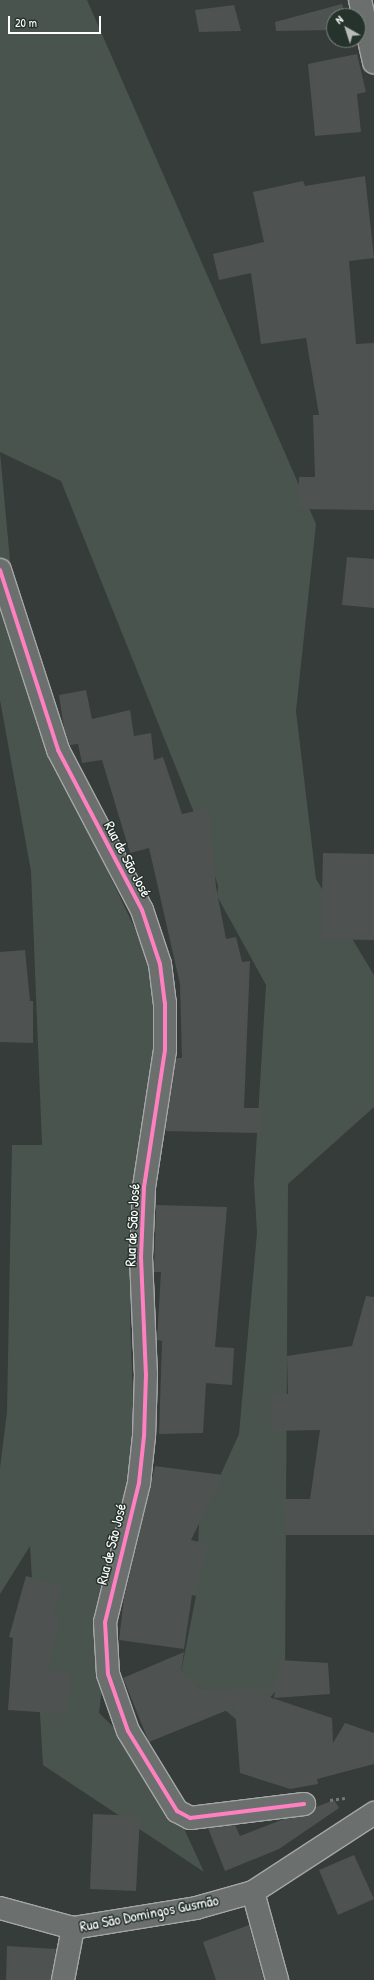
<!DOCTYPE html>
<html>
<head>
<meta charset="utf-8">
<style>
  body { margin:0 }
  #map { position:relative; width:374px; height:1980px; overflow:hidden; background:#363c39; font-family:"Patrick Hand",sans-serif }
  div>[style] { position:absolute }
  .green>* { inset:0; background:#4a544f }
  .building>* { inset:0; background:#4e5351 }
  .path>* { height:2.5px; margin-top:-1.25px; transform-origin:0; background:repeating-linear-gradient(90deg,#757876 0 3px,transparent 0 6px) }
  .roads { filter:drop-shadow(1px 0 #a5a7a6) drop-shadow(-1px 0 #a5a7a6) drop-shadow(0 1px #a5a7a6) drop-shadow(0 -1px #a5a7a6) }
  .minor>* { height:22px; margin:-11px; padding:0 11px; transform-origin:11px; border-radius:11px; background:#6b6f6d }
  .cycleway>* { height:4px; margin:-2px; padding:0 2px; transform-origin:2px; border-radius:2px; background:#ff80c0 }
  span { translate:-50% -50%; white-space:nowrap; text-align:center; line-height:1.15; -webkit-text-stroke:3px #26332d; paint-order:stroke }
  .street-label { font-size:15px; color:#fff }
  .north { position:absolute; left:326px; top:8px; width:40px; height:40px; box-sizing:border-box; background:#26332d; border:1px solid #7d8581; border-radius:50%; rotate:321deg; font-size:11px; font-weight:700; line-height:16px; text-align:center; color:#fff }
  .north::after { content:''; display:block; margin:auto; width:14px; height:18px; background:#b9bbba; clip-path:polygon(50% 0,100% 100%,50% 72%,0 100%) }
  .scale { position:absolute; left:8px; top:16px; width:93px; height:18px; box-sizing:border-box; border:2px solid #fff; border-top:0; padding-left:5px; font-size:12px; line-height:14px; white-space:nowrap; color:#fff; -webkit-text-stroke:3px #26332d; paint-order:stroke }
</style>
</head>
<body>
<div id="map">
  <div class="green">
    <i style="clip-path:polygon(0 0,87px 0,316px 524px,296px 711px,316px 879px,374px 975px,374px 1107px,288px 1184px,285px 1679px,246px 1728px,181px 1672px,196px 1596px,199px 1523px,239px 1434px,257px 1233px,254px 1182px,266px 985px,217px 896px,218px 886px,199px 825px,61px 481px,0 452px)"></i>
    <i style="clip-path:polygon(0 452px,14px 604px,109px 874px,155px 971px,159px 1053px,130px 1317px,134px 1429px,99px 1713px,157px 1770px,204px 1872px,43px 1765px,30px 1546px,0 1594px,0 1468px,7px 1412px,12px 1145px,42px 1145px,31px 871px,0 700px)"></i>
  </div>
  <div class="building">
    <i style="clip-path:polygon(342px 4px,346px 16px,334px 16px,334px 30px,276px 31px,275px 22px)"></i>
    <i style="clip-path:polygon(234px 5px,241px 31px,199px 32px,195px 10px)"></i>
    <i style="clip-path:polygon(357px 54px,366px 92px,357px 94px,361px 132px,315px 136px,308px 64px)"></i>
    <i style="clip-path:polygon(365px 176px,374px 258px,349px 261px,356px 344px,374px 343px,374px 510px,299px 509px,299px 477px,315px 477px,313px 415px,319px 415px,306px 338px,261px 344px,251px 273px,219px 280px,213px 254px,264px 242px,253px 192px,303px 181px,305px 186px)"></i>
    <i style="clip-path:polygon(347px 557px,374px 559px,374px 608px,342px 605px)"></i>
    <i style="clip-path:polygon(86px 690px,92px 719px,130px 710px,134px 736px,151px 733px,154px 760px,163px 757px,182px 814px,209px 808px,216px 887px,226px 939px,236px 937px,242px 962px,250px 961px,244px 1108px,263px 1108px,262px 1133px,165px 1131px,176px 1058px,182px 1058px,180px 984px,149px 848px,130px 853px,102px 760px,82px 763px,78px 744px,70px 745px,64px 728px,59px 695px)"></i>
    <i style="clip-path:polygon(323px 853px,374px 854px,374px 940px,321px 939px)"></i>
    <i style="clip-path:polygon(25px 950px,30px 1001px,33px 1001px,33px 1043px,0 1042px,0 952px)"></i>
    <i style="clip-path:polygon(156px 1205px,227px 1207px,215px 1347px,234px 1348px,232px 1385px,206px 1383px,203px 1433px,159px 1434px,162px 1341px,157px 1340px,161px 1272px,154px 1272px)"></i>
    <i style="clip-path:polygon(366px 1296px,374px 1297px,374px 1535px,286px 1535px,283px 1499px,310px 1499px,320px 1430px,271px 1431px,271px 1395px,288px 1394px,287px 1356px,352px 1346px)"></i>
    <i style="clip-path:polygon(155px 1466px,223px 1475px,191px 1540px,208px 1544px,196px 1596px,192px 1595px,184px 1649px,119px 1640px,124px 1598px)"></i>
    <i style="clip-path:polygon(26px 1576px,62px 1586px,53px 1616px,60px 1617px,49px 1670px,71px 1671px,68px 1714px,8px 1710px,13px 1638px,9px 1637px)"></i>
    <i style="clip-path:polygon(184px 1652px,181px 1671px,202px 1690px,234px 1689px,234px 1685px,243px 1688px,275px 1687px,275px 1690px,263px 1695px,332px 1718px,333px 1743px,345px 1723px,374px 1733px,374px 1764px,317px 1779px,318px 1784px,290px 1789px,240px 1773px,235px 1707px,149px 1742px,123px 1678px)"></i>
    <i style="clip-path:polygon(280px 1660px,328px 1663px,330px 1694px,274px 1698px)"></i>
    <i style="clip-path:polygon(334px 1800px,339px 1808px,279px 1849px,225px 1871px,208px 1828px,235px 1825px,240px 1836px,284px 1819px,306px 1816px,316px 1807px)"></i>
    <i style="clip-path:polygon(93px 1814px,140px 1816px,136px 1891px,90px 1889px)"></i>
    <i style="clip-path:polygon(354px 1855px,374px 1899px,338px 1915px,319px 1870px)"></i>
    <i style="clip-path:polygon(249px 1925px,264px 1980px,216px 1980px,203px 1942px)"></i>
    <i style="clip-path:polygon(7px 1946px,56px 1949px,51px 1980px,6px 1980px)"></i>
  </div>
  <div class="path">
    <i style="left:330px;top:1800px;width:15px;rotate:-8deg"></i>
  </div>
  <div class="roads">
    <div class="minor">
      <i style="left:360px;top:0;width:64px;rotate:77.3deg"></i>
      <i style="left:0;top:570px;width:189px;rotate:72.1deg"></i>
      <i style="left:58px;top:750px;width:181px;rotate:62.3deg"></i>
      <i style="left:142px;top:910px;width:57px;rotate:71.6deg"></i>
      <i style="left:160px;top:964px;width:39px;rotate:83deg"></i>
      <i style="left:165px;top:1003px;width:47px;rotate:90deg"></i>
      <i style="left:165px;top:1050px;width:140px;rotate:98.7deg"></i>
      <i style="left:144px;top:1188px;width:69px;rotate:92.5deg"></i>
      <i style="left:141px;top:1257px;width:117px;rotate:87.6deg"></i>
      <i style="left:146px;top:1374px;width:62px;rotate:91.8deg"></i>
      <i style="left:144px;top:1436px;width:47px;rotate:96.1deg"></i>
      <i style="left:139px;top:1483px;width:143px;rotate:103.7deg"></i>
      <i style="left:105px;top:1622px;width:52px;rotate:86.7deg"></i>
      <i style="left:108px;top:1674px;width:60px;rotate:70.7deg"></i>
      <i style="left:128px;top:1731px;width:94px;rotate:58.5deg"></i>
      <i style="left:177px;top:1811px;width:15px;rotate:28deg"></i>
      <i style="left:190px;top:1818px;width:115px;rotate:-7deg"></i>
      <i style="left:253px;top:1892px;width:91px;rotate:74.7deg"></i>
      <i style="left:0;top:1908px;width:76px;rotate:15.3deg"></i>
      <i style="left:73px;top:1928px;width:125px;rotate:-9.2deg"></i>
      <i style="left:196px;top:1908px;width:59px;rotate:-15.7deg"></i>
      <i style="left:253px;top:1892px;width:145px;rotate:-33.1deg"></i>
      <i style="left:63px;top:1980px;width:53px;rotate:-79.1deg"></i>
    </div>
  </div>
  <div class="cycleway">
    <i style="left:0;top:570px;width:189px;rotate:72.1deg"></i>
    <i style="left:58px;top:750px;width:181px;rotate:62.3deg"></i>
    <i style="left:142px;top:910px;width:57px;rotate:71.6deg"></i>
    <i style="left:160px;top:964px;width:39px;rotate:83deg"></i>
    <i style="left:165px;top:1003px;width:47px;rotate:90deg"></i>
    <i style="left:165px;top:1050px;width:140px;rotate:98.7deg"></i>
    <i style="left:144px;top:1188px;width:69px;rotate:92.5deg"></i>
    <i style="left:141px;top:1257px;width:117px;rotate:87.6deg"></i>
    <i style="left:146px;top:1374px;width:62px;rotate:91.8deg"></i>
    <i style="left:144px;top:1436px;width:47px;rotate:96.1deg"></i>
    <i style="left:139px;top:1483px;width:143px;rotate:103.7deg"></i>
    <i style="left:105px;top:1622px;width:52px;rotate:86.7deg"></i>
    <i style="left:108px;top:1674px;width:60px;rotate:70.7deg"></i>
    <i style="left:128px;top:1731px;width:94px;rotate:58.5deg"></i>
    <i style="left:177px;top:1811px;width:15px;rotate:28deg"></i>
    <i style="left:190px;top:1818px;width:115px;rotate:-7deg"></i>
  </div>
  <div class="street-label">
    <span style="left:128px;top:859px;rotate:62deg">Rua de São José</span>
    <span style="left:132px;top:1225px;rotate:-87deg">Rua de São José</span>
    <span style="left:111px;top:1544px;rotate:-76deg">Rua de São José</span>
    <span style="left:149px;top:1913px;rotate:-11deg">Rua São Domingos Gusmão</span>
  </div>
  <div class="north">N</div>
  <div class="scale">20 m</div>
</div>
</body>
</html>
